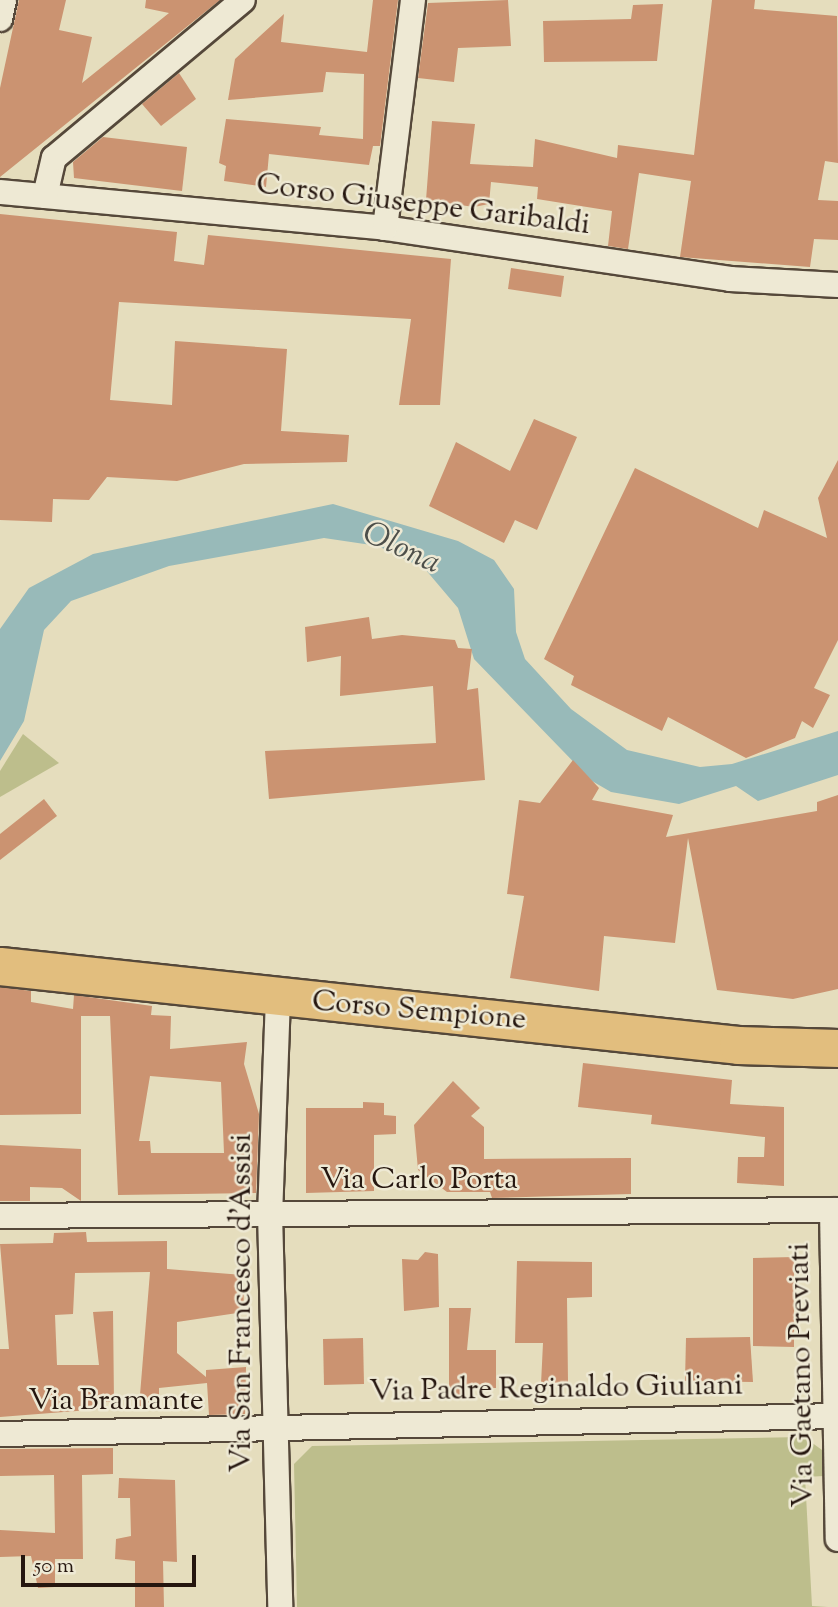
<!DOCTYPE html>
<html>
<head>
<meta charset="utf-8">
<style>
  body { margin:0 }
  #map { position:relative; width:838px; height:1607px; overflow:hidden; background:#e5ddbd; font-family:"Sorts Mill Goudy",serif }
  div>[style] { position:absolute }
  .green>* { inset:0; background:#bdbe8c }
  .water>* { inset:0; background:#98bab9 }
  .building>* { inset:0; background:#cb9371 }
  .roads { filter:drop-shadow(2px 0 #55483a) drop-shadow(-2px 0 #55483a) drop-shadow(0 2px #55483a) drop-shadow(0 -2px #55483a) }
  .minor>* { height:24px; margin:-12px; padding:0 12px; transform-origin:12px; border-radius:12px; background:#eee9d4 }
  .primary>* { height:37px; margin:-18.5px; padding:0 18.5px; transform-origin:18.5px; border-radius:18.5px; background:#e2be7e }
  span { translate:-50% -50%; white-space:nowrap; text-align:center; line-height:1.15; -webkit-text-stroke:5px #eee9d4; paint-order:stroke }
  .street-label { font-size:30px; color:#25160f }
  .water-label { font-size:32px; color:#4d4f4a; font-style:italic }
  .scale { position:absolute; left:21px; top:1555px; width:175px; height:32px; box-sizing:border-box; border:4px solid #25160f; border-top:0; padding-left:9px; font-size:21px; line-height:24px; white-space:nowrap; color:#25160f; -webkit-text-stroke:5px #eee9d4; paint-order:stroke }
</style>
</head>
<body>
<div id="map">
  <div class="green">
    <i style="clip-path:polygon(23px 734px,59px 763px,0 797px,0 771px)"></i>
    <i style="clip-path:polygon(804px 1437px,822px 1450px,824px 1476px,805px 1477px,812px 1606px,828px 1607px,297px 1607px,294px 1464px,312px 1446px)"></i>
  </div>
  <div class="water">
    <i style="clip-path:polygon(333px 504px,458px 541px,494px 560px,514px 589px,516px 632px,525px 659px,571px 709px,627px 750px,700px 767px,732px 764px,838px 731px,838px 775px,758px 801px,736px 786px,679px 804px,611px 792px,592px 781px,474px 659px,458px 608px,425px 569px,378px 546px,324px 538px,169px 566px,71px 601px,44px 630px,24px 721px,0 761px,0 629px,29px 588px,93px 554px)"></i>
  </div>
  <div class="building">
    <i style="clip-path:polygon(19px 0,66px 0,59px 30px,92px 37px,82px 83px,169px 13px,145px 8px,146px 0,220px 0,0 177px,0 88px)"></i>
    <i style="clip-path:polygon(373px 0,398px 0,380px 146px,373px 146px,369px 165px,269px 154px,266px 187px,224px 181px,226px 166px,219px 163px,226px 119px,321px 127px,319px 135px,363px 139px,364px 74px,326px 72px,323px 92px,228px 100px,235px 59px,284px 14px,281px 42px,367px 52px)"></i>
    <i style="clip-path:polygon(508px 0,511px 46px,458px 48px,454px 82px,418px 78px,428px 3px)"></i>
    <i style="clip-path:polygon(712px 0,755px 0,754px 9px,837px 16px,838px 163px,825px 161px,818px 200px,838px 201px,838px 240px,814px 239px,810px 267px,680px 257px,691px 181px,639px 173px,628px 249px,608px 246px,612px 211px,537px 199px,538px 187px,491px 182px,489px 204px,474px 207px,426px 200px,432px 121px,475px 124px,470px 164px,533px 167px,535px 139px,617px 158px,618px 145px,694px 155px)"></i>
    <i style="clip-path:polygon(663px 4px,657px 61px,544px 62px,543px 21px,631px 19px,633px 5px)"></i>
    <i style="clip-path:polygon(179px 73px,196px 99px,161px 126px,142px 104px)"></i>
    <i style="clip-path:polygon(103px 137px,187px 147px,182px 191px,74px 178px,73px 162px)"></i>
    <i style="clip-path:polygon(0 214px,177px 232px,174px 261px,204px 265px,208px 235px,451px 259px,440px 405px,399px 405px,411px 319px,119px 302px,110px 400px,172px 405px,175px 341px,287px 349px,281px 431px,349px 435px,347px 462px,244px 464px,177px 481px,107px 477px,89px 500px,53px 499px,52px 522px,0 520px)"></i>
    <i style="clip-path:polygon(511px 268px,564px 276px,561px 297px,508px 289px)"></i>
    <i style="clip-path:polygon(534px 419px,577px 437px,537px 530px,515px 520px,504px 543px,429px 506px,456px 442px,510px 471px)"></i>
    <i style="clip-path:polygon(838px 460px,838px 640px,814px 688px,830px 695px,813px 728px,802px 721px,795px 738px,746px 758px,668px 717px,662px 731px,571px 685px,574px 676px,544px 659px,635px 468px,758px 528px,764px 510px,827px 538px,818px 498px)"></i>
    <i style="clip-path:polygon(369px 617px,372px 639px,402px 635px,455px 640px,458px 648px,472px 649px,467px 690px,478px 688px,485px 780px,269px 799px,265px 751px,436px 743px,433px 686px,340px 696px,341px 656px,307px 662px,305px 627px)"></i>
    <i style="clip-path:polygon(573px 760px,599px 788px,592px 800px,673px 815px,666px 837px,817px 811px,817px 802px,838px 795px,838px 989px,793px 999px,717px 990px,688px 838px,675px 943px,604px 936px,599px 991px,510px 978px,524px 896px,507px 894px,519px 800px,540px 803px)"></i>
    <i style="clip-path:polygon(44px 799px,57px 816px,0 860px,0 834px)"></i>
    <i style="clip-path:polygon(evenodd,0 987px,31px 991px,31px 1002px,73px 1009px,74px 995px,152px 1006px,151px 1015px,171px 1016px,170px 1049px,247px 1042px,244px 1064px,259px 1114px,256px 1193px,118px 1195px,110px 1016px,81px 1016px,81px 1114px,0 1115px,0 987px,150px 1076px,221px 1082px,224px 1153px,151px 1153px,150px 1141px,139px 1141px,150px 1076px)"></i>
    <i style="clip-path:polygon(583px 1063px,732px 1080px,730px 1104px,784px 1107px,784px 1186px,737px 1183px,738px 1157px,764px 1157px,765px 1137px,651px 1124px,652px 1115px,578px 1107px)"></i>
    <i style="clip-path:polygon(453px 1081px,480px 1108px,471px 1116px,484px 1127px,484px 1159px,631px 1158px,631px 1194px,492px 1198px,490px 1192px,447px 1192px,418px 1170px,414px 1125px)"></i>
    <i style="clip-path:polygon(363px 1102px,384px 1103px,384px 1115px,396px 1116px,396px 1134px,374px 1135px,374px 1191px,306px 1193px,306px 1108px,363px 1108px)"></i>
    <i style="clip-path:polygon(0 1145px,81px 1149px,81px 1201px,62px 1188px,30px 1187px,30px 1201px,0 1201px)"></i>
    <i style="clip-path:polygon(86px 1232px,87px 1242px,167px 1241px,167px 1269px,243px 1275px,244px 1312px,177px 1322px,177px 1353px,206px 1377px,206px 1370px,246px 1367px,245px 1414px,209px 1415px,207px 1383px,159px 1388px,159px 1404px,139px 1407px,150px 1272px,75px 1273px,73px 1314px,55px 1315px,57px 1365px,99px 1365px,93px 1312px,113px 1311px,114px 1402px,101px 1402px,102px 1409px,0 1417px,0 1349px,9px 1349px,0 1244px,53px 1243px,54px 1233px)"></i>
    <i style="clip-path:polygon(425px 1252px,438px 1254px,439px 1307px,404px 1311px,402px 1259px,418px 1260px)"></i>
    <i style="clip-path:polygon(794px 1257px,794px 1347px,753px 1346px,753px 1258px)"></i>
    <i style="clip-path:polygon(517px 1261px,592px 1262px,592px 1297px,567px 1298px,568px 1382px,541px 1384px,543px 1343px,515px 1343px)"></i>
    <i style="clip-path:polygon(449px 1308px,471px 1308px,467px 1350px,496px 1350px,496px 1388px,464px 1388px,463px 1399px,449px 1399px)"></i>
    <i style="clip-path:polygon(750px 1337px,753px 1382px,685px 1381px,686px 1338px)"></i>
    <i style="clip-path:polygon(363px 1338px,364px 1384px,324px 1385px,323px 1339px)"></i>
    <i style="clip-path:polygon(113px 1448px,113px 1474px,82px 1475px,83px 1559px,55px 1559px,55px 1587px,38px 1588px,31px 1556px,0 1557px,0 1530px,55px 1533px,54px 1475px,0 1476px,0 1449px)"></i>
    <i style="clip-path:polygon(119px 1478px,175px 1480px,177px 1562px,163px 1561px,164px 1607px,135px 1607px,135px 1561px,115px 1559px,116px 1539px,131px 1536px,130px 1498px,118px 1498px)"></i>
  </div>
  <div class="roads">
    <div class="minor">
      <i style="left:0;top:19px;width:19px;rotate:-78deg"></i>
      <i style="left:0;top:192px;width:387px;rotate:5.3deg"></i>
      <i style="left:385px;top:228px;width:349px;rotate:8.4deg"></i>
      <i style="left:730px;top:279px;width:108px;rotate:3.2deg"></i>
      <i style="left:45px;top:196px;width:39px;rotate:-77deg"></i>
      <i style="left:54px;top:158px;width:246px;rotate:-39.9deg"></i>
      <i style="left:385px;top:228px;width:230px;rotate:-83deg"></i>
      <i style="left:278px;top:998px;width:215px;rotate:92.1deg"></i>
      <i style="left:270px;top:1213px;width:394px;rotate:88.5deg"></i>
      <i style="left:832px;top:1210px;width:329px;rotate:89deg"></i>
      <i style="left:0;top:1216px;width:838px;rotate:-0.41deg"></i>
      <i style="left:0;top:1434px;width:838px;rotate:-1.23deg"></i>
    </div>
    <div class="primary">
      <i style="left:0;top:966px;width:742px;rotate:6.11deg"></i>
      <i style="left:738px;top:1045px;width:100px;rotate:1.7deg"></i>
    </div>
  </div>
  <div class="street-label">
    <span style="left:423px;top:206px;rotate:7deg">Corso Giuseppe Garibaldi</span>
    <span style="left:419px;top:1012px;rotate:5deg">Corso Sempione</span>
    <span style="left:419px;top:1181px">Via Carlo Porta</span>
    <span style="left:243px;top:1303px;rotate:-90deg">Via San Francesco d'Assisi</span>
    <span style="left:803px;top:1375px;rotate:-91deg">Via Gaetano Previati</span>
    <span style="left:556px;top:1390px;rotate:-1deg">Via Padre Reginaldo Giuliani</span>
    <span style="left:116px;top:1402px">Via Bramante</span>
  </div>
  <div class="water-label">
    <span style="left:401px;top:549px;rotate:25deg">Olona</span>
  </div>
  <div class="scale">50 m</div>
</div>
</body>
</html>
